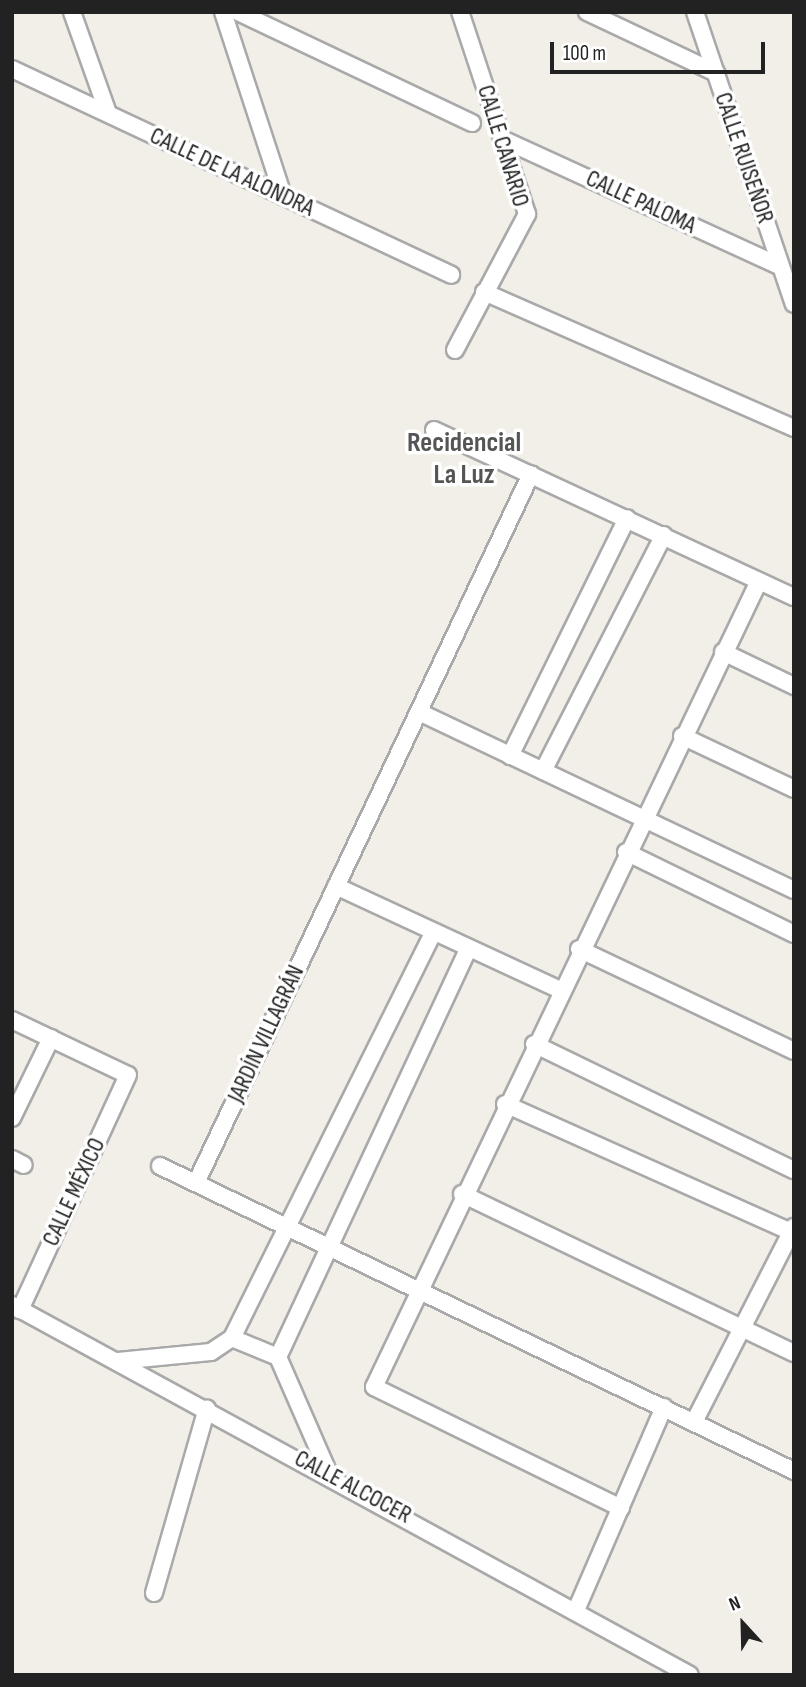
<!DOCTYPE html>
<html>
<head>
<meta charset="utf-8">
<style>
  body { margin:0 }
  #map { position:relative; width:806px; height:1687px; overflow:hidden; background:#f2efe9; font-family:"Sofia Sans Condensed",sans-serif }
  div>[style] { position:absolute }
  .roads { filter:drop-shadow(2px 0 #a9a9a9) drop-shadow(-2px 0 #a9a9a9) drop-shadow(0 2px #a9a9a9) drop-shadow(0 -2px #a9a9a9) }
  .minor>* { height:16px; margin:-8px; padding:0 8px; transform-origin:8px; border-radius:8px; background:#fff }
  span { translate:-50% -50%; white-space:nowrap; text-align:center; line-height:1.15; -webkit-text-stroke:7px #fff; paint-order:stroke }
  .street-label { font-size:24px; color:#222 }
  .quarter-label { font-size:28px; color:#555; font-weight:700 }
  .frame { position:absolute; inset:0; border:14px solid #222; pointer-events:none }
  .north { position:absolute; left:708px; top:1589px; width:70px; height:70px; -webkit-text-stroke:5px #fff; paint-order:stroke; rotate:338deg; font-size:19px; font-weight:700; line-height:28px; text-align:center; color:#222 }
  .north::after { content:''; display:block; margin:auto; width:24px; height:32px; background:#222; clip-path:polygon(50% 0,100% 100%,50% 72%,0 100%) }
  .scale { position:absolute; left:550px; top:42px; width:215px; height:32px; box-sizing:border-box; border:4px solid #222; border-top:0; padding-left:9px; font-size:21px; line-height:24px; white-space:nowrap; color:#222; -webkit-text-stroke:5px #fff; paint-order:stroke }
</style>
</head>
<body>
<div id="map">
  <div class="roads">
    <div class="minor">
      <i style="left:72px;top:12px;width:107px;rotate:70.4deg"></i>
      <i style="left:223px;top:12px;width:194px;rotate:71.9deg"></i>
      <i style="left:238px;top:12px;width:259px;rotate:25.4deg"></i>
      <i style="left:587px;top:12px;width:143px;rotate:25.3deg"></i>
      <i style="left:695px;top:12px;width:308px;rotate:71.3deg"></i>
      <i style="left:12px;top:69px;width:485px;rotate:25.1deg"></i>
      <i style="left:502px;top:139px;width:306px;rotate:24.6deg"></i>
      <i style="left:484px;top:292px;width:339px;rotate:23.7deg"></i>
      <i style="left:455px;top:350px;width:154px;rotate:-62.1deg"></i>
      <i style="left:527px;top:214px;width:213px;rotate:-108.3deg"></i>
      <i style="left:434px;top:430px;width:397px;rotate:24.9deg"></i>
      <i style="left:723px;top:652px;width:79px;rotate:25.6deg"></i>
      <i style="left:419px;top:712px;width:415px;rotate:25.4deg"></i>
      <i style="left:682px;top:736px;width:124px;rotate:25.3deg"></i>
      <i style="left:510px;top:756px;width:265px;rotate:-63.8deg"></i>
      <i style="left:543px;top:771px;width:265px;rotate:-62.9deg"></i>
      <i style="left:626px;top:852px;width:187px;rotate:26deg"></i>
      <i style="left:336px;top:886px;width:247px;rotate:24.9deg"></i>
      <i style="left:579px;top:949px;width:238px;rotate:25.4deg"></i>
      <i style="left:12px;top:1020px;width:128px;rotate:25.4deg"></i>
      <i style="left:128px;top:1075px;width:259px;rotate:114.7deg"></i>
      <i style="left:534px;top:1044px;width:289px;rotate:25.9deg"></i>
      <i style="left:505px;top:1104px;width:316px;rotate:24.1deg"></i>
      <i style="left:12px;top:1118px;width:89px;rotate:-64deg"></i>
      <i style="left:12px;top:1159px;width:13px;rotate:27deg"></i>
      <i style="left:160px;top:1166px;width:704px;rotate:25.69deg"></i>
      <i style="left:196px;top:1183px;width:784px;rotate:-64.71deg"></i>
      <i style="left:462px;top:1194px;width:368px;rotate:25.6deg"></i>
      <i style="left:12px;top:1305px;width:772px;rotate:28.62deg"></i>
      <i style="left:232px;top:1338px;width:50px;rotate:22.4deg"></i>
      <i style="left:118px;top:1361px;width:93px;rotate:-5.5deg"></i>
      <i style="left:211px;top:1352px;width:25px;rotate:-34deg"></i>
      <i style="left:232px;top:1338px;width:452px;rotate:-63.6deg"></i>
      <i style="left:694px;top:1422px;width:219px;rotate:-62.9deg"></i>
      <i style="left:330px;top:1476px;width:130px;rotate:-113.6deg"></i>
      <i style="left:278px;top:1357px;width:450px;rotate:-65deg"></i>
      <i style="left:621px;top:1508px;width:275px;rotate:-153.9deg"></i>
      <i style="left:374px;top:1387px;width:893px;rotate:-64.47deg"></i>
      <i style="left:154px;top:1593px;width:192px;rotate:-74deg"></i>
      <i style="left:577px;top:1608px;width:219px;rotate:-66.6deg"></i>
    </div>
  </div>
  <div class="street-label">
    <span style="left:503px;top:146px;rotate:73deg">CALLE CANARIO</span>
    <span style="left:744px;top:158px;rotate:71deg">CALLE RUISEÑOR</span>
    <span style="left:232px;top:172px;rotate:25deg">CALLE DE LA ALONDRA</span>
    <span style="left:641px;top:202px;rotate:25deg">CALLE PALOMA</span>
    <span style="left:266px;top:1034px;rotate:-65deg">JARDÍN VILLAGRÁN</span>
    <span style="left:74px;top:1192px;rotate:-65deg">CALLE MÉXICO</span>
    <span style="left:353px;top:1487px;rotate:28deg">CALLE ALCOCER</span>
  </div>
  <div class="quarter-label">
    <span style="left:464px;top:459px">Recidencial<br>La Luz</span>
  </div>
  <div class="frame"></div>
  <div class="north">N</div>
  <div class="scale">100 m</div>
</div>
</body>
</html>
